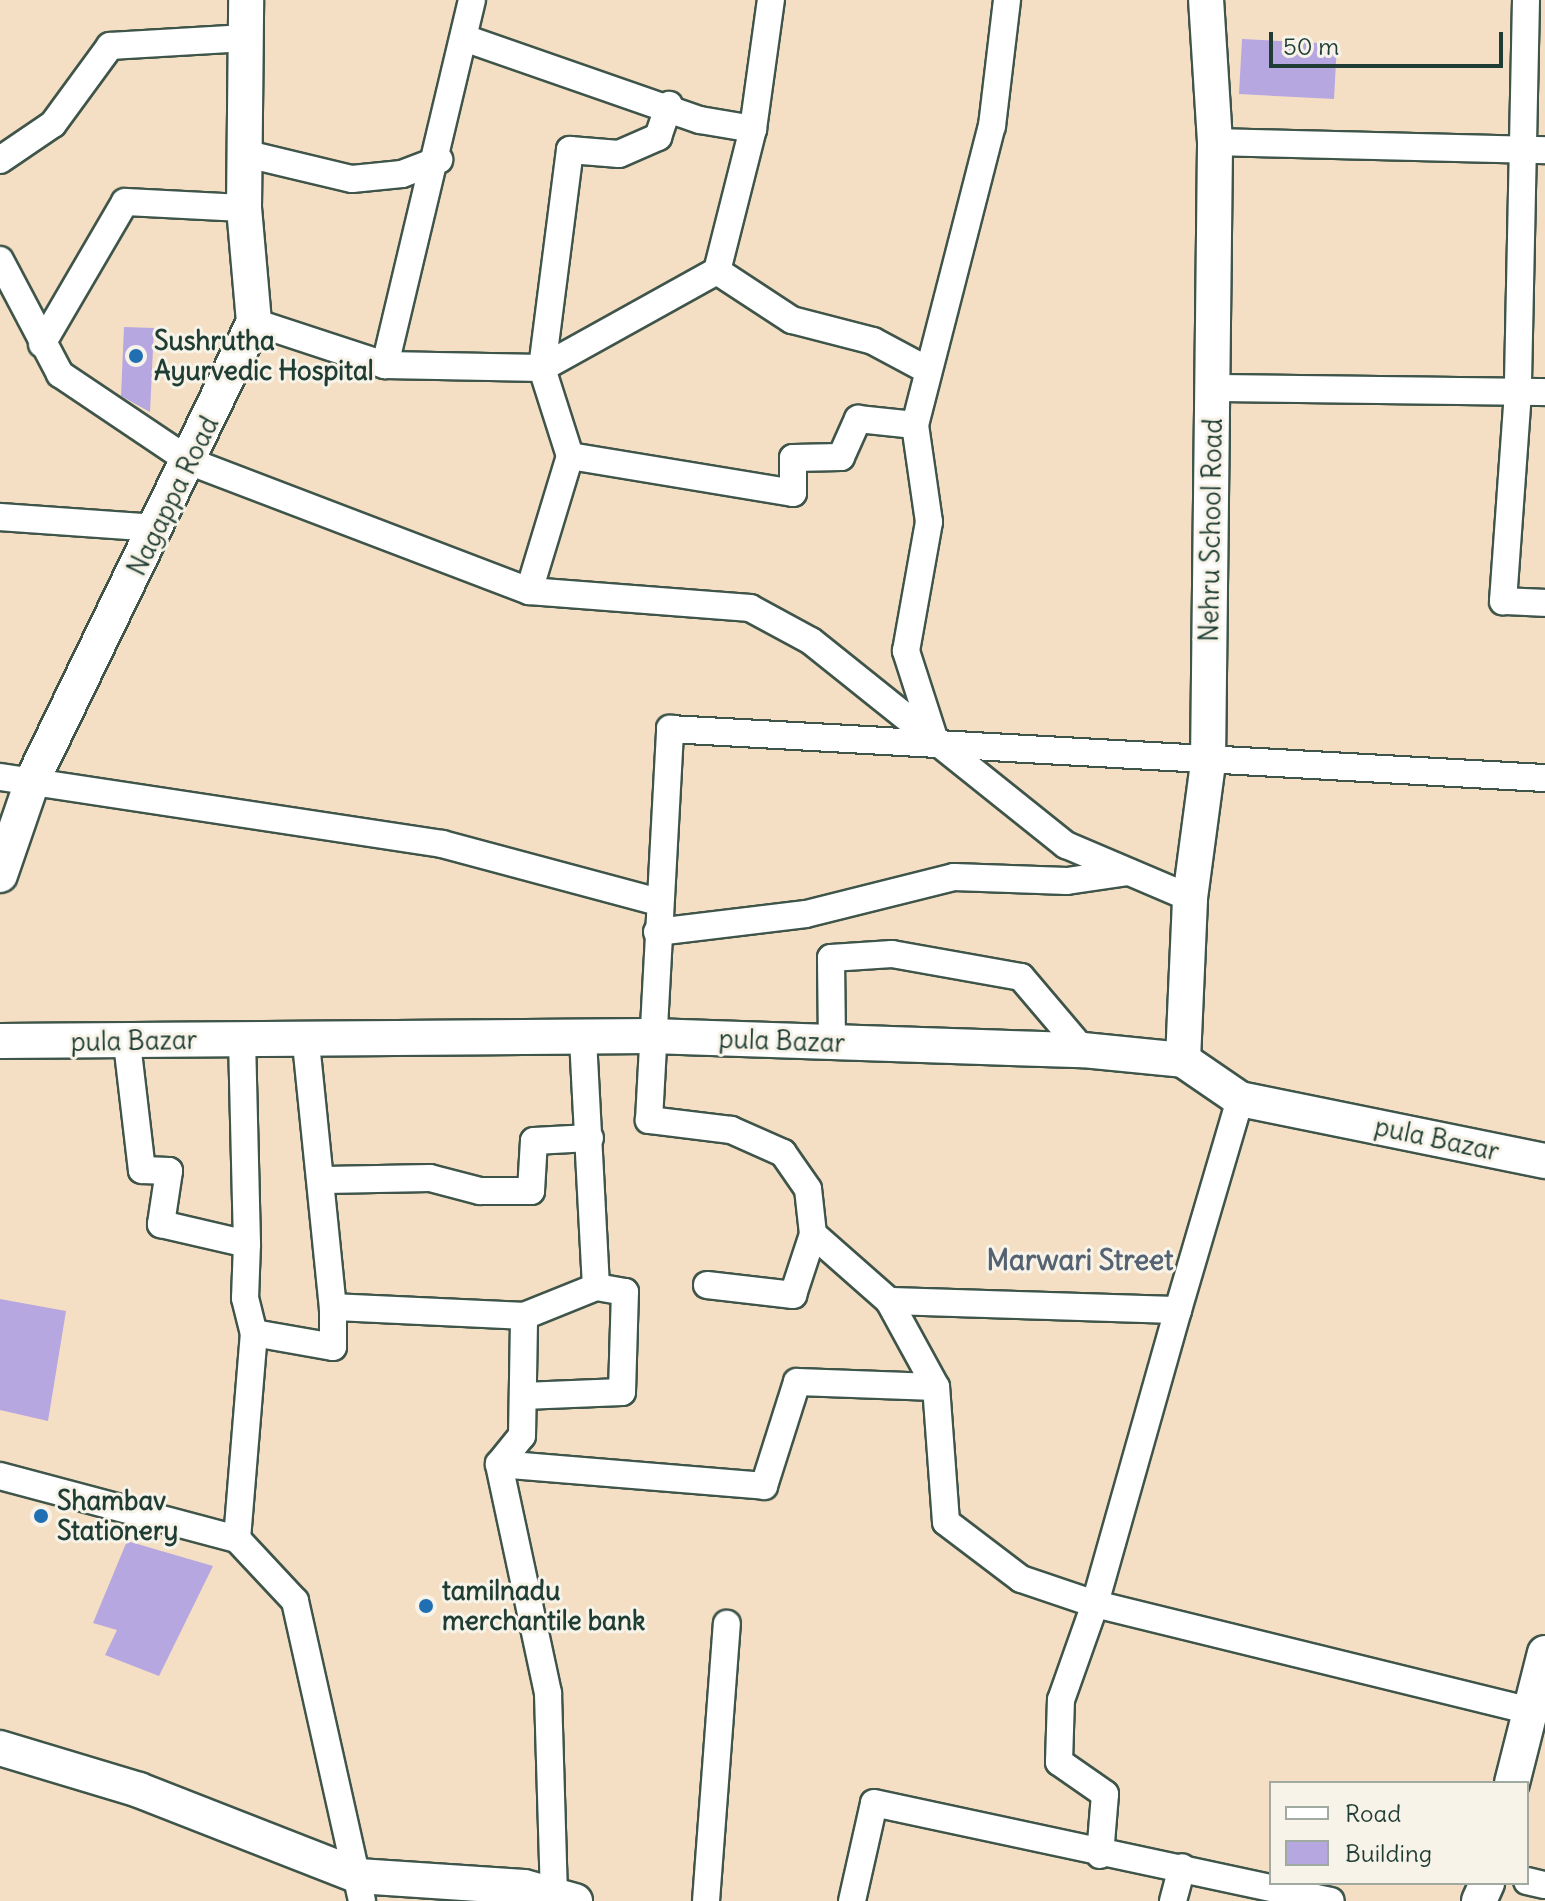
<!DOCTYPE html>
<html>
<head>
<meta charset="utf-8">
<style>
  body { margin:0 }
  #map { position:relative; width:1545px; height:1901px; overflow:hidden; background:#f4dfc4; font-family:Delius,sans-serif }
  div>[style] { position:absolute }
  .building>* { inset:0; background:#b7a7e1 }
  .roads { filter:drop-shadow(2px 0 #3f554a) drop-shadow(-2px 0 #3f554a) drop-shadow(0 2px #3f554a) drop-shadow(0 -2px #3f554a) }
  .minor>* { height:26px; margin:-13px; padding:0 13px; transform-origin:13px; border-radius:13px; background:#fff }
  .tertiary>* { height:34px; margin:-17px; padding:0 17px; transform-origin:17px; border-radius:17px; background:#fff }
  .dots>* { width:22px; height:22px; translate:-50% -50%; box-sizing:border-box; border:4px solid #f7f3e8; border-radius:50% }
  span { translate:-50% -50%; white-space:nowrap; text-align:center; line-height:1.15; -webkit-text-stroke:6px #f7f3e8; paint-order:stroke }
  .poi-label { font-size:26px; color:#1f3d34; font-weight:700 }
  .left { translate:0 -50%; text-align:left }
  .street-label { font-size:26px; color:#1f3d34 }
  .neighbourhood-label { font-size:28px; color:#546271; font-weight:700 }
  .legend { position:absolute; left:1269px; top:1781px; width:260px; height:104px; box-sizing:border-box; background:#f7f3e8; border:2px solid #a1aaa0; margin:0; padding:10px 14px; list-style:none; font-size:24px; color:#1f3d34 }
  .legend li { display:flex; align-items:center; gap:16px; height:40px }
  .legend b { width:40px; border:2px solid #a1aaa0 }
  .scale { position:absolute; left:1269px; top:32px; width:234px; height:36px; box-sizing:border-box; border:4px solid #1f3d34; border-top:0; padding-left:10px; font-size:24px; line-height:28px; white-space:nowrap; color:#1f3d34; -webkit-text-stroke:6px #f7f3e8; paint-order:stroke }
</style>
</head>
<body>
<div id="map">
  <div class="building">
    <i style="clip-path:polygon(1242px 39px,1337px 44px,1334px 99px,1239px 94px)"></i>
    <i style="clip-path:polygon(124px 327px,154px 328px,150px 412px,121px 396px)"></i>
    <i style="clip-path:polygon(0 1299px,66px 1311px,48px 1421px,0 1410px)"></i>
    <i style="clip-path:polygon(127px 1541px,213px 1566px,159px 1676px,105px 1655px,117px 1630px,93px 1623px)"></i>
  </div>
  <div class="roads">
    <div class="minor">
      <i style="left:1526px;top:0;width:392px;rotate:91.2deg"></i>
      <i style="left:1518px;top:392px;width:210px;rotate:94.1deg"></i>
      <i style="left:1503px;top:601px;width:42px;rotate:2.7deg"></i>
      <i style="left:467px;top:39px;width:247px;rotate:19.2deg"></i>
      <i style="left:700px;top:120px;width:54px;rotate:9.6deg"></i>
      <i style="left:1215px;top:142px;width:330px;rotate:1.4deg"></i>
      <i style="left:247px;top:154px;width:108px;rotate:13.4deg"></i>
      <i style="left:352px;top:179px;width:50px;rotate:-5.7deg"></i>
      <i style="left:402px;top:174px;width:40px;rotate:-21deg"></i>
      <i style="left:0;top:160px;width:64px;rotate:-34.2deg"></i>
      <i style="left:53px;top:124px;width:97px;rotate:-53.8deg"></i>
      <i style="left:110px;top:46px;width:136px;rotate:-3.4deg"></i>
      <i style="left:0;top:260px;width:129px;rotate:62.2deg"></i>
      <i style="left:60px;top:374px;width:158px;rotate:33.9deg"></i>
      <i style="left:191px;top:462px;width:362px;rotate:20.9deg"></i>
      <i style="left:529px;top:591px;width:141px;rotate:-73.1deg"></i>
      <i style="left:570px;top:456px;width:92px;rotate:-107.7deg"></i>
      <i style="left:542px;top:368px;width:220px;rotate:-82.7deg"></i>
      <i style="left:570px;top:150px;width:49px;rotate:4.7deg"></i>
      <i style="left:619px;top:154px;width:43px;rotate:-23.6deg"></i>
      <i style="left:658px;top:137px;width:34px;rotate:-71deg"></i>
      <i style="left:717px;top:271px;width:90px;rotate:33.2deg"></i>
      <i style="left:792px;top:320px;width:84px;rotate:14.5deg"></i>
      <i style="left:873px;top:341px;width:61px;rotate:28.2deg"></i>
      <i style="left:254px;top:322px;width:138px;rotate:18.2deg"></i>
      <i style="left:385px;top:365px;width:157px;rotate:1.1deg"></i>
      <i style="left:542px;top:368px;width:200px;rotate:-29deg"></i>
      <i style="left:717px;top:271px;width:146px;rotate:-75.8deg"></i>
      <i style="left:753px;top:129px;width:130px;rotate:-82.1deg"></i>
      <i style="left:42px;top:344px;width:164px;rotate:-59.7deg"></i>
      <i style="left:125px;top:202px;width:119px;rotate:2.9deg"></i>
      <i style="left:385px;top:365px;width:375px;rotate:-76.6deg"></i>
      <i style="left:1213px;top:388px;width:332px;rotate:0.7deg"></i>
      <i style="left:570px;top:456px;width:226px;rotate:9.4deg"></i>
      <i style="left:793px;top:493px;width:35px;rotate:-90deg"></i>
      <i style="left:793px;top:458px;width:48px;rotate:-1.2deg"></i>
      <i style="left:841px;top:457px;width:42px;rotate:-65.9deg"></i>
      <i style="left:858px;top:419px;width:57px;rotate:6deg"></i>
      <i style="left:0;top:517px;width:158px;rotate:4deg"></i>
      <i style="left:529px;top:591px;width:222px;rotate:4.4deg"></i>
      <i style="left:750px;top:608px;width:69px;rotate:28.4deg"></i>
      <i style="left:811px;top:641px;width:327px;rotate:38.7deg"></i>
      <i style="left:1066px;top:845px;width:135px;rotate:23.1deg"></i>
      <i style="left:936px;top:744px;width:98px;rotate:-107.9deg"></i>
      <i style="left:906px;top:651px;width:131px;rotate:-79.9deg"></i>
      <i style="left:929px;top:522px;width:98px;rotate:-98.2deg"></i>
      <i style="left:915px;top:425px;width:309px;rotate:-75.6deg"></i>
      <i style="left:992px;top:126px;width:127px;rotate:-83.2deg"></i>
      <i style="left:0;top:777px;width:447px;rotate:8.6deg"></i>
      <i style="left:442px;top:844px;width:225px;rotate:15deg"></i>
      <i style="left:657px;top:932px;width:150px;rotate:-6.9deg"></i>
      <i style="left:806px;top:914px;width:153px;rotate:-14deg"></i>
      <i style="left:954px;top:877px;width:113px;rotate:2deg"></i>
      <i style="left:1067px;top:881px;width:62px;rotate:-8.4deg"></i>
      <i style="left:242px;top:1039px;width:205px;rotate:88.6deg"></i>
      <i style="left:832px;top:1042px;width:84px;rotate:-90.7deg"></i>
      <i style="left:831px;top:958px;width:61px;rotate:-3.8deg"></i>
      <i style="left:892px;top:954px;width:131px;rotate:10.1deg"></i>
      <i style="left:1021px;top:977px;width:96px;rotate:49.7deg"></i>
      <i style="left:127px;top:1043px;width:128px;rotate:83.3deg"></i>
      <i style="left:142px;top:1170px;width:27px;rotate:2deg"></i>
      <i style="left:169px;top:1171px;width:54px;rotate:98.6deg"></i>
      <i style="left:161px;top:1224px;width:88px;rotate:13.1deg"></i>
      <i style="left:247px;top:1244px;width:54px;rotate:92.1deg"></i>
      <i style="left:245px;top:1298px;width:36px;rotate:76deg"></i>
      <i style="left:254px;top:1333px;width:80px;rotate:10deg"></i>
      <i style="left:333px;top:1347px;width:40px;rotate:-90deg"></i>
      <i style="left:306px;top:1043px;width:265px;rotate:84.2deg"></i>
      <i style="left:333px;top:1307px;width:191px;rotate:2.7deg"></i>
      <i style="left:325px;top:1180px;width:105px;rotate:-1.1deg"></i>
      <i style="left:430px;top:1178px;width:52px;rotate:14.6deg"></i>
      <i style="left:480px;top:1191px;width:51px"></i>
      <i style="left:531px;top:1191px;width:50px;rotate:-86.6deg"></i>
      <i style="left:534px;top:1141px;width:56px;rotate:-3.1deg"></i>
      <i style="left:707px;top:1285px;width:87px;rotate:6.6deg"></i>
      <i style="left:793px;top:1295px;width:64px;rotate:-71.8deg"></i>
      <i style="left:889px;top:1301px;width:289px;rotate:1.8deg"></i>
      <i style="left:1178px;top:1310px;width:220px;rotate:-73.6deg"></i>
      <i style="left:1178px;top:1310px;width:305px;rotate:105.8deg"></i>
      <i style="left:1095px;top:1604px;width:448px;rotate:13.8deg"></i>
      <i style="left:523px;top:1396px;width:99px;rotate:-2.3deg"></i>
      <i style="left:622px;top:1392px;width:100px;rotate:-88.3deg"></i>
      <i style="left:625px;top:1292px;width:29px;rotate:-170deg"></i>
      <i style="left:499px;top:1464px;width:36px;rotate:-51deg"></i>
      <i style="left:522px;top:1436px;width:120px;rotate:-89deg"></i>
      <i style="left:524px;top:1316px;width:78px;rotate:-21.9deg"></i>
      <i style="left:596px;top:1287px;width:247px;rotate:-93deg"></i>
      <i style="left:0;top:1476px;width:245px;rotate:14.9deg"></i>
      <i style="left:237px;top:1539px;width:85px;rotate:46.9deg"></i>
      <i style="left:295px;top:1601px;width:307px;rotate:77.4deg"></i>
      <i style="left:237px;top:1539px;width:207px;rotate:-85.3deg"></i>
      <i style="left:1100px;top:1855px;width:61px;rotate:-85.3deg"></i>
      <i style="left:1105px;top:1794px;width:56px;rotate:-145.2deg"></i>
      <i style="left:1059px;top:1762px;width:62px;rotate:-88.2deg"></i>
      <i style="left:1061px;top:1700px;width:102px;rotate:-70.5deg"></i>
      <i style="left:1095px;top:1604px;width:78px;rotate:-161.3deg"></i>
      <i style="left:1021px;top:1579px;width:94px;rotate:-142.8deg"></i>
      <i style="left:946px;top:1522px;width:135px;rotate:-94.2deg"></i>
      <i style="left:936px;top:1387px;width:98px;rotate:-118.7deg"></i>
      <i style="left:889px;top:1301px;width:101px;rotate:-138.6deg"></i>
      <i style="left:813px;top:1234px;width:45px;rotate:-96.3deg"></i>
      <i style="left:808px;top:1189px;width:44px;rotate:-124.8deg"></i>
      <i style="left:783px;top:1153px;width:57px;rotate:-156.1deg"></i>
      <i style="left:731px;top:1130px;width:83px;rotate:-173deg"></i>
      <i style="left:649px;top:1120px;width:392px;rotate:-86.9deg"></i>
      <i style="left:670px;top:729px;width:876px;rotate:3.21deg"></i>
      <i style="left:1527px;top:1881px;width:18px;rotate:13deg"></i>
      <i style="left:554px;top:1896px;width:203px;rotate:-91.7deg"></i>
      <i style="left:548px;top:1693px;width:234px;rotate:-102.1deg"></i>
      <i style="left:499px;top:1464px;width:266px;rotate:4.7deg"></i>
      <i style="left:764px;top:1486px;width:109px;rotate:-72.4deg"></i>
      <i style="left:797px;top:1382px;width:139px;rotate:2.1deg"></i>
      <i style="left:706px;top:1901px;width:278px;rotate:-85.7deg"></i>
      <i style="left:852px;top:1901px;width:100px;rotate:-77.3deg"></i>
      <i style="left:874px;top:1803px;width:467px;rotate:12.1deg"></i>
      <i style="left:1173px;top:1901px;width:35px;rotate:-75deg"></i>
    </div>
    <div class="tertiary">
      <i style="left:0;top:875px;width:102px;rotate:-71deg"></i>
      <i style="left:33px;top:779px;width:508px;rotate:-64.19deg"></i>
      <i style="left:254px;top:322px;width:114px;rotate:-95deg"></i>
      <i style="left:244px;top:208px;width:208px;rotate:-89.4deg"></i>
      <i style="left:0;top:1041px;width:651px;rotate:-0.44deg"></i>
      <i style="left:651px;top:1036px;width:432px;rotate:1.9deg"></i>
      <i style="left:1083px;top:1050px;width:100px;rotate:5.7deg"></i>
      <i style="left:1183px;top:1060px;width:69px;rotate:34.4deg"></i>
      <i style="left:1240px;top:1099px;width:311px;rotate:11.5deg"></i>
      <i style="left:1183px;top:1060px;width:162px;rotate:-87.5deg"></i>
      <i style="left:1190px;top:898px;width:136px;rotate:-82.4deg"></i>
      <i style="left:1208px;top:763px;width:621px;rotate:-89.35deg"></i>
      <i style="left:1215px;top:142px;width:142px;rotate:-93.6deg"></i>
      <i style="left:0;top:1748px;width:145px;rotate:16.8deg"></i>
      <i style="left:139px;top:1790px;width:235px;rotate:21.4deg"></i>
      <i style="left:358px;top:1876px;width:166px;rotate:3.8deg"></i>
      <i style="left:524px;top:1887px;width:53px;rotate:15.4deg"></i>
      <i style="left:1512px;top:1783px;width:134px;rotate:-75.8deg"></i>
      <i style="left:1479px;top:1901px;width:20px;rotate:-66deg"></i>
    </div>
  </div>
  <div class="dots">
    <i style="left:136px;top:356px;background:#1f6fb2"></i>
    <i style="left:41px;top:1516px;background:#1f6fb2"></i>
    <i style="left:426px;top:1606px;background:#1f6fb2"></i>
  </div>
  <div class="poi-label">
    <span class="left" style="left:154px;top:356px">Sushrutha<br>Ayurvedic Hospital</span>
    <span class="left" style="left:57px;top:1516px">Shambav<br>Stationery</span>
    <span class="left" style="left:442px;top:1606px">tamilnadu<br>merchantile bank</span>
  </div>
  <div class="street-label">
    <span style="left:173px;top:496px;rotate:-64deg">Nagappa Road</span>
    <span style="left:1211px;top:530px;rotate:-89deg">Nehru School Road</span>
    <span style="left:134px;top:1041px;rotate:-1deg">pula Bazar</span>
    <span style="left:782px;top:1041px;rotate:2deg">pula Bazar</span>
    <span style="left:1437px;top:1139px;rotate:12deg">pula Bazar</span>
  </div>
  <div class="neighbourhood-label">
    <span style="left:1080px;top:1260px">Marwari Street</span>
  </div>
  <ul class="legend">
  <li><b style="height:10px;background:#fff"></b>Road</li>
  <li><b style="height:22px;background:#b7a7e1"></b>Building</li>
  </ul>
  <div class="scale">50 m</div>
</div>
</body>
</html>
